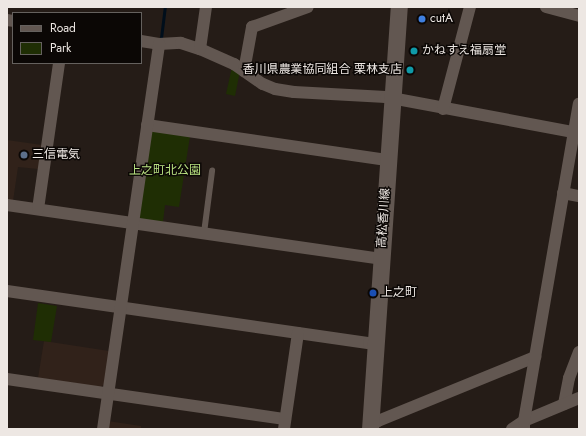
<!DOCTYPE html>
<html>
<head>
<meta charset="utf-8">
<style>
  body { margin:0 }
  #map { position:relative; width:586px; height:436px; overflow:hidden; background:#251c17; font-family:Jost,"Noto Sans JP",sans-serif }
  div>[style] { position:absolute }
  .built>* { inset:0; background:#31221a }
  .green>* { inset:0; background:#1f2e04 }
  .stream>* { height:3px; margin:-1.5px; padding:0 1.5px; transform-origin:1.5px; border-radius:1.5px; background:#000e1b }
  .lane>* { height:6px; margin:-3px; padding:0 3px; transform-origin:3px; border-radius:3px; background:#625751 }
  .street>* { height:12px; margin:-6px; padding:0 6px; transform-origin:6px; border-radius:6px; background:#625751 }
  .secondary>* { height:17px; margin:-8.5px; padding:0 8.5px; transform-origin:8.5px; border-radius:8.5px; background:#625751 }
  .dots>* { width:11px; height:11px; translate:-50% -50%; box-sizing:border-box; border:2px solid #0b0705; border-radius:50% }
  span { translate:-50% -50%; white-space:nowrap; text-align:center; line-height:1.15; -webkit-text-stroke:3px #0b0705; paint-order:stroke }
  .poi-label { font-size:12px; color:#ede7e3 }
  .left { translate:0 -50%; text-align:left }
  .right { translate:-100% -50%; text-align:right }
  .park-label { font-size:12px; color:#b8e181 }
  .street-label { font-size:12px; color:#ede7e3 }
  .frame { position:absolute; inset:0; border:8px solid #ede7e3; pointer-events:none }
  .legend { position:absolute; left:12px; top:12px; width:130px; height:52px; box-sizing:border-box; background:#0b0705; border:1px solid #65615e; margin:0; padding:5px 7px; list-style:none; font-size:12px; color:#ede7e3 }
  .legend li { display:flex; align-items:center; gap:8px; height:20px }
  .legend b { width:20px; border:1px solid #65615e }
</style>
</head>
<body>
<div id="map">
  <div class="built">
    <i style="clip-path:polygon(7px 140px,42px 145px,38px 169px,18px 167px,13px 201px,7px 200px)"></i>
    <i style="clip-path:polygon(44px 341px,109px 351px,105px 384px,100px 387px,38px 378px)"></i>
    <i style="clip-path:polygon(108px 421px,141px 426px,141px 429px,107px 429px)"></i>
  </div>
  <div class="green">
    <i style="clip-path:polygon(232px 67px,240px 71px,235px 96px,226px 94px)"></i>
    <i style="clip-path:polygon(154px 131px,190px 136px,179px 207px,165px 205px,163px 222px,141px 219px,138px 215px,150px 133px)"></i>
    <i style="clip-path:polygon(38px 303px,57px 306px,51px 342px,33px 340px)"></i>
  </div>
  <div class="stream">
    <i style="left:161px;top:38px;width:31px;rotate:-83deg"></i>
  </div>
  <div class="lane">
    <i style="left:204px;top:233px;width:63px;rotate:-82.6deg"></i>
  </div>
  <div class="street">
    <i style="left:546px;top:7px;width:34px;rotate:15deg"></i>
    <i style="left:7px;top:20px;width:6px;rotate:9deg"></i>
    <i style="left:141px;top:41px;width:18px;rotate:9deg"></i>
    <i style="left:159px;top:44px;width:22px;rotate:-3deg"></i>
    <i style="left:181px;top:43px;width:20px;rotate:18deg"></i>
    <i style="left:200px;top:49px;width:37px;rotate:24deg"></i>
    <i style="left:234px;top:64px;width:35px;rotate:35deg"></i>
    <i style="left:263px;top:84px;width:13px;rotate:23deg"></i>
    <i style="left:275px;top:89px;width:19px;rotate:9deg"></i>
    <i style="left:294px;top:92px;width:92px;rotate:3.1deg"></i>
    <i style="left:386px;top:97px;width:196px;rotate:10.6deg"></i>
    <i style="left:200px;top:49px;width:42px;rotate:-81.9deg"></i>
    <i style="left:244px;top:71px;width:45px;rotate:-79.7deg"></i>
    <i style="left:252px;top:27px;width:59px;rotate:-19.7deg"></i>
    <i style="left:443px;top:109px;width:106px;rotate:-75.2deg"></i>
    <i style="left:147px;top:125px;width:244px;rotate:8.3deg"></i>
    <i style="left:563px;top:193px;width:16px;rotate:11deg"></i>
    <i style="left:7px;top:205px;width:378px;rotate:8.2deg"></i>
    <i style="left:38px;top:209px;width:148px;rotate:-81.8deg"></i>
    <i style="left:7px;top:291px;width:366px;rotate:8.2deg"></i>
    <i style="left:369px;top:343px;width:7px;rotate:-16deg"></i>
    <i style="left:7px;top:379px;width:281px;rotate:8.2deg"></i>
    <i style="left:564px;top:404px;width:26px;rotate:-79deg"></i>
    <i style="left:569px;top:378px;width:28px;rotate:-69deg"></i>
    <i style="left:370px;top:423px;width:8px;rotate:-14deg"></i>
    <i style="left:378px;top:421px;width:170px;rotate:-22.2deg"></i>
    <i style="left:103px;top:429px;width:389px;rotate:-81.7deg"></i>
    <i style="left:284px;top:429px;width:97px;rotate:-81.7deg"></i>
    <i style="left:512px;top:429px;width:14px;rotate:-34deg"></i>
    <i style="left:524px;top:421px;width:60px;rotate:-22.7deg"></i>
    <i style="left:524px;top:429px;width:8px;rotate:-90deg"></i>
    <i style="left:524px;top:421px;width:322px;rotate:-80.2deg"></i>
  </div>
  <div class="secondary">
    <i style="left:370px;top:429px;width:423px;rotate:-86.1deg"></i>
  </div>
  <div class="dots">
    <i style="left:422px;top:19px;background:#3f7fe0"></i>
    <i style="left:414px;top:51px;background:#0f9aa8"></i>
    <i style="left:410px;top:70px;background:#0f9aa8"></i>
    <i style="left:24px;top:155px;background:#5c6f8a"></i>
    <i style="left:373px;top:293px;background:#1a4fb4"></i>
  </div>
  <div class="poi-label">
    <span class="left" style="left:430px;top:19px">cutA</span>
    <span class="left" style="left:422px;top:51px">かねすえ福扇堂</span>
    <span class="right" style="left:402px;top:70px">香川県農業協同組合 栗林支店</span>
    <span class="left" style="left:32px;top:155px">三信電気</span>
    <span class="left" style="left:381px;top:293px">上之町</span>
  </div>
  <div class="park-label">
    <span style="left:165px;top:171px">上之町北公園</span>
  </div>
  <div class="street-label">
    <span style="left:384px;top:218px;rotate:-86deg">高松香川線</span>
  </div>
  <div class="frame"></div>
  <ul class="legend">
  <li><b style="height:5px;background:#625751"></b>Road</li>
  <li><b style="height:11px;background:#1f2e04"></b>Park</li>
  </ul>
</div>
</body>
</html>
